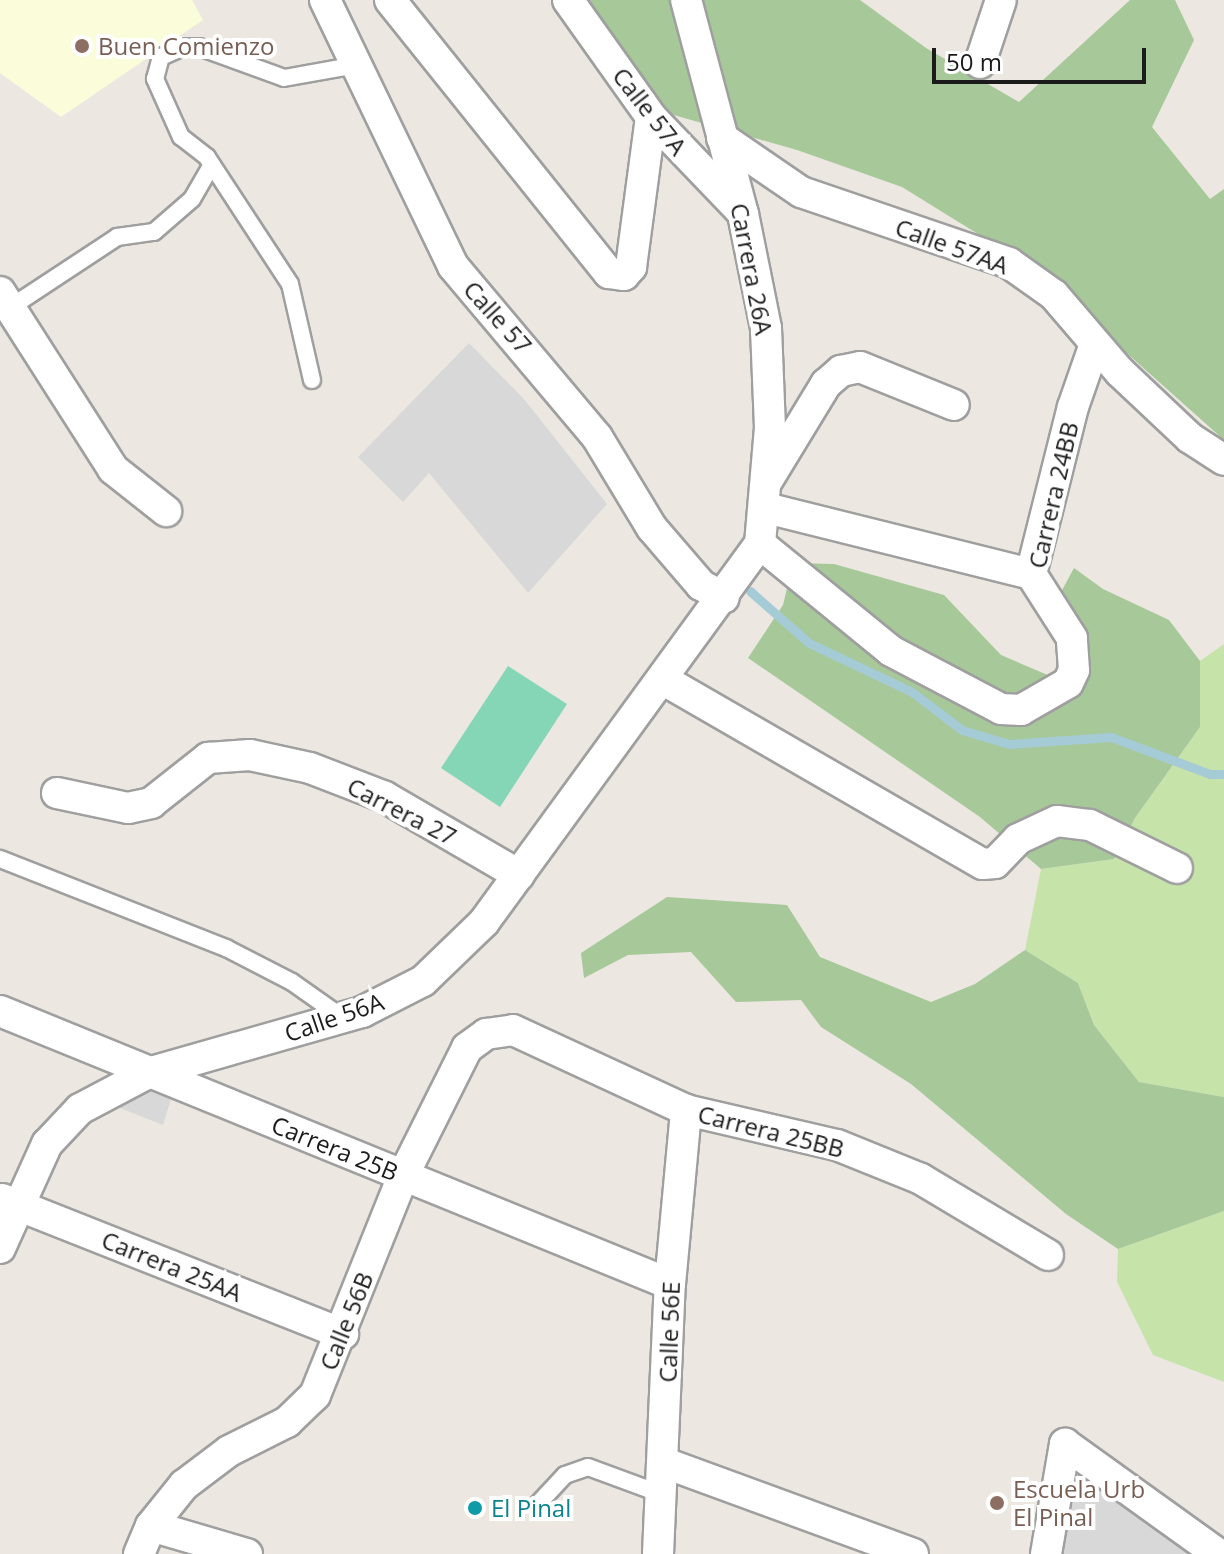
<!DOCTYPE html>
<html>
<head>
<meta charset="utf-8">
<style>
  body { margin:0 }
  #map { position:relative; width:1224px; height:1554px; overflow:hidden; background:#ece8e1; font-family:"Open Sans",sans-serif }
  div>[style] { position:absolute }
  .residential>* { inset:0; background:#d9d8d8 }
  .education>* { inset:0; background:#fbfcda }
  .grass>* { inset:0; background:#c6e3aa }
  .forest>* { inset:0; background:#a7c899 }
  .pitch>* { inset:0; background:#85d5b7 }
  .stream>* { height:9px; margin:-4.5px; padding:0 4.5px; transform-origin:4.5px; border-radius:4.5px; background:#a5cbd6 }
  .roads { filter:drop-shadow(2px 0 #9f9f9f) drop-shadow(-2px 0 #9f9f9f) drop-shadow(0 2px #9f9f9f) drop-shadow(0 -2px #9f9f9f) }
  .service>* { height:16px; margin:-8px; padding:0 8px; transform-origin:8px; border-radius:8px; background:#fff }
  .minor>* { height:30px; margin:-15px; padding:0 15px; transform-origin:15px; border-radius:15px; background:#fff }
  .dots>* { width:22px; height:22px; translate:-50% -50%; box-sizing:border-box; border:4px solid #fff; border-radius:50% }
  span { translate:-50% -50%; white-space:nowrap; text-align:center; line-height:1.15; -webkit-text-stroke:8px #fff; paint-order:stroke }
  .education-label { font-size:24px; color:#785e54 }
  .left { translate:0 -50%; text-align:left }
  .street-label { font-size:24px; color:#1b1b1b }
  .culture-label { font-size:24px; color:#0d838f }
  .scale { position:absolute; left:932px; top:48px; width:214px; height:36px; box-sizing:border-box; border:4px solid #1b1b1b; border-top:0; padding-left:10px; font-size:24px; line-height:28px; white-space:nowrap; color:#1b1b1b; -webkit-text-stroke:6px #fff; paint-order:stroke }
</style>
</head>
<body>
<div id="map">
  <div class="residential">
    <i style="clip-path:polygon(469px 343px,524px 399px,607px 504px,528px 593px,429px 473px,403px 502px,358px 457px)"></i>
    <i style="clip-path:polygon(147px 1088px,171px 1099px,163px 1125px,120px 1108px)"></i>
    <i style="clip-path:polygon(1070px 1453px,1213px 1554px,1054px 1554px)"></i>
  </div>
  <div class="education">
    <i style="clip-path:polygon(0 0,192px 0,203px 20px,61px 117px,0 73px)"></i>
  </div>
  <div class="grass">
    <i style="clip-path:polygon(1224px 644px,1224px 1097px,1139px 1082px,1094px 1025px,1078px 983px,1025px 950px,1041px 869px,1114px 859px,1135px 818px,1200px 727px,1200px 661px)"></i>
    <i style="clip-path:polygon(1224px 1211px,1224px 1382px,1153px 1355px,1117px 1282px,1118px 1249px)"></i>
  </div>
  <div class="forest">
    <i style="clip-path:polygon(571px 0,860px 0,926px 48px,1019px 102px,1130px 0,1175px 0,1194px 40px,1152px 127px,1210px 199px,1224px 189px,1224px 440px,1028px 265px,902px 187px,797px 150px,635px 104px)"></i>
    <i style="clip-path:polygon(793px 563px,834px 564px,944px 595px,1001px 655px,1057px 679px,1054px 605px,1074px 568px,1103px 589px,1169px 620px,1200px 661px,1200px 727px,1135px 818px,1114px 859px,1041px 869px,980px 817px,748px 658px,783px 605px)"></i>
    <i style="clip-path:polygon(667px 897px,787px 905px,820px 957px,931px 1002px,975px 984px,1025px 950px,1078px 983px,1094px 1025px,1139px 1082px,1224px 1097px,1224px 1211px,1118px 1249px,1066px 1214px,911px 1084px,821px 1027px,801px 1000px,736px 1002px,691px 952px,628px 955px,584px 978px,581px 953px)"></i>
  </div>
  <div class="pitch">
    <i style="clip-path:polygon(508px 666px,567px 704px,500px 807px,441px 768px)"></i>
  </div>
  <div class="stream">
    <i style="left:750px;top:591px;width:79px;rotate:41.4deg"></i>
    <i style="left:809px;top:643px;width:114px;rotate:25.4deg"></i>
    <i style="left:912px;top:692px;width:63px;rotate:37.2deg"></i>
    <i style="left:962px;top:730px;width:49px;rotate:16.6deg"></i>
    <i style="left:1009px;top:744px;width:102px;rotate:-3.9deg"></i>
    <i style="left:1111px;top:737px;width:106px;rotate:20.5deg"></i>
    <i style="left:1210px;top:774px;width:14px"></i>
  </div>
  <div class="roads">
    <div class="service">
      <i style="left:11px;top:307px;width:127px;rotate:-33.4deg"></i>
      <i style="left:117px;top:237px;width:37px;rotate:-8deg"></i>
      <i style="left:154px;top:232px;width:50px;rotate:-41deg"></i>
      <i style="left:192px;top:199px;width:39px;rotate:-60deg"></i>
      <i style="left:312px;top:380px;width:98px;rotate:-102.9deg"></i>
      <i style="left:290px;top:284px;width:152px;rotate:-123.2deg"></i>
      <i style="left:207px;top:157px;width:33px;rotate:-142deg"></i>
      <i style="left:181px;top:137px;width:64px;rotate:-114.1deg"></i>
      <i style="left:155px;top:79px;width:23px;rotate:-75deg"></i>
      <i style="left:161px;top:57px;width:24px;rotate:-24deg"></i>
      <i style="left:183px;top:47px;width:16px"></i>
      <i style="left:199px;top:47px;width:90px;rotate:20deg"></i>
      <i style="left:284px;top:78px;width:73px;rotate:-10.2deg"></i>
      <i style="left:0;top:859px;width:243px;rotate:21.5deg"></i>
      <i style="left:226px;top:948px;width:74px;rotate:27.3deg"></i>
      <i style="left:292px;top:982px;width:62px;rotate:35.2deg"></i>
      <i style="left:537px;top:1505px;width:41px;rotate:-47deg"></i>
      <i style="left:565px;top:1475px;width:24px;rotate:-19deg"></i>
      <i style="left:588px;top:1467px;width:78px;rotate:20.3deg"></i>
    </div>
    <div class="minor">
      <i style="left:325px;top:0;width:295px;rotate:64.3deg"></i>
      <i style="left:453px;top:266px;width:224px;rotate:49.9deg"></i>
      <i style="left:597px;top:437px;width:106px;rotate:58.9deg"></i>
      <i style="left:652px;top:528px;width:75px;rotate:49.3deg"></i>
      <i style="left:701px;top:585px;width:26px;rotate:29deg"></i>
      <i style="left:390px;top:0;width:350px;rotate:51.3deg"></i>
      <i style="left:609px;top:273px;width:15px;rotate:8deg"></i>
      <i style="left:624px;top:275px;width:11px;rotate:-49deg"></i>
      <i style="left:631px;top:267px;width:151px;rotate:-82.4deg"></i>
      <i style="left:568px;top:0;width:143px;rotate:54.6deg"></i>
      <i style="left:651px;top:117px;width:132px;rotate:46.2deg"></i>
      <i style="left:980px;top:63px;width:66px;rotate:-71.6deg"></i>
      <i style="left:722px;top:138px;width:96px;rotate:34.4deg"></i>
      <i style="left:801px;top:192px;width:220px;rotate:18.8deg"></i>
      <i style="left:1009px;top:263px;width:55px;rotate:35.4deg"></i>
      <i style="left:1054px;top:295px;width:101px;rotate:49.4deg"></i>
      <i style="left:1120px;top:372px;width:96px;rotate:43.3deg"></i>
      <i style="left:1190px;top:438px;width:40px;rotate:32.9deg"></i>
      <i style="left:0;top:292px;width:210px;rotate:57.4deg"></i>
      <i style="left:113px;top:469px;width:68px;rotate:38.4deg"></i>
      <i style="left:767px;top:481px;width:114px;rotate:-58.7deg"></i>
      <i style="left:826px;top:384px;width:20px;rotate:-41deg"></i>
      <i style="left:841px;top:371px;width:19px;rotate:-12deg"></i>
      <i style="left:860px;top:367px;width:101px;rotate:22deg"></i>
      <i style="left:766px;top:508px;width:273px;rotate:14deg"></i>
      <i style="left:760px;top:544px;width:169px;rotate:39.2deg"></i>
      <i style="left:891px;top:651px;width:124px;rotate:27.8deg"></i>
      <i style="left:1001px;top:709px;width:20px;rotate:3deg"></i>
      <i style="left:1021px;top:710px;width:54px;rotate:-29.9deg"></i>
      <i style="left:1068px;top:683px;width:14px;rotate:-65deg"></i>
      <i style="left:1074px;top:670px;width:32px;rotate:-94deg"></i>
      <i style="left:1072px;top:638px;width:76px;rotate:-122.6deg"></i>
      <i style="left:1031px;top:574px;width:172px;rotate:-75.9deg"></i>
      <i style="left:1073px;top:407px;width:67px;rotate:-70.8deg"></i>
      <i style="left:662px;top:679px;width:370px;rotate:30deg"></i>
      <i style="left:983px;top:864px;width:12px;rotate:-5deg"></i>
      <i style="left:995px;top:863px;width:33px;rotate:-46deg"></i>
      <i style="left:1018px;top:839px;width:43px;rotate:-24.8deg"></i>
      <i style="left:1057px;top:821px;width:33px;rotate:7deg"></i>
      <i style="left:1090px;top:825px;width:97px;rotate:26.3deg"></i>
      <i style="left:57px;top:793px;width:73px;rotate:11.9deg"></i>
      <i style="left:128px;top:808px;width:24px;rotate:-12deg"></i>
      <i style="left:151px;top:803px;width:73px;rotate:-38.3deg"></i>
      <i style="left:208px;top:758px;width:42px;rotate:-4.1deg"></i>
      <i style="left:250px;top:755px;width:61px;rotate:12.2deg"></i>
      <i style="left:310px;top:768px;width:80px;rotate:21.1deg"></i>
      <i style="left:385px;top:797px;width:155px;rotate:30.2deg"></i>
      <i style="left:0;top:1011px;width:723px;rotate:22.17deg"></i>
      <i style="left:2px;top:1199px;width:367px;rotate:21.6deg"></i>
      <i style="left:0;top:1248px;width:114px;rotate:-65.7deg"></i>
      <i style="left:47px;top:1144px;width:48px;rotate:-46.7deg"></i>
      <i style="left:80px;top:1109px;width:77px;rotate:-27.9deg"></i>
      <i style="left:148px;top:1073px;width:223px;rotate:-15.9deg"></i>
      <i style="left:362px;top:1012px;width:68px;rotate:-26.9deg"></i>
      <i style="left:423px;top:981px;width:85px;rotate:-44deg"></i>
      <i style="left:484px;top:922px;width:468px;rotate:-53.9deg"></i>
      <i style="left:760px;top:544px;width:116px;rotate:-85.1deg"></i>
      <i style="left:770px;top:428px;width:100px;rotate:-92.3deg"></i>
      <i style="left:766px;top:328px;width:116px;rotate:-101.4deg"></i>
      <i style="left:743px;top:214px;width:221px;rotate:-104.9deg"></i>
      <i style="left:665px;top:1463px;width:264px;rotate:20.1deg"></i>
      <i style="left:151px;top:1526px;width:100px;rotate:16.3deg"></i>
      <i style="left:139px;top:1554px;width:30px;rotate:-67deg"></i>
      <i style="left:151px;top:1526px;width:53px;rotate:-51.2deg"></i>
      <i style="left:184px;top:1485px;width:56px;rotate:-37.1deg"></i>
      <i style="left:229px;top:1451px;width:65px;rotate:-26.6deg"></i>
      <i style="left:287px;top:1422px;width:39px;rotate:-44deg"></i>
      <i style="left:315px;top:1395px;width:236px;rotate:-68.1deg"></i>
      <i style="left:403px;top:1176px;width:143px;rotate:-63.4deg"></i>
      <i style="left:467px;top:1048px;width:24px;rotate:-36deg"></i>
      <i style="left:486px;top:1034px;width:27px;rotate:-8deg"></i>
      <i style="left:513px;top:1030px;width:191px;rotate:24.8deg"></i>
      <i style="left:686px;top:1110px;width:155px;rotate:13.1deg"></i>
      <i style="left:837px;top:1145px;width:91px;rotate:22deg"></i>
      <i style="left:921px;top:1179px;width:148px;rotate:30.9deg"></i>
      <i style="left:658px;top:1554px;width:270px;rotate:-87.5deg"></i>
      <i style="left:670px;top:1284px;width:175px;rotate:-84.7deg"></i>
      <i style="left:1046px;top:1554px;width:112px;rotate:-80.2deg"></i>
      <i style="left:1065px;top:1444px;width:188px;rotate:35.7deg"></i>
    </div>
  </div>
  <div class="dots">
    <i style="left:82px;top:46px;background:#8d6e63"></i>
    <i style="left:997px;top:1503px;background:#8d6e63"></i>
    <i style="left:475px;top:1508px;background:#0f9aa8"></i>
  </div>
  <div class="education-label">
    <span class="left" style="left:98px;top:46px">Buen Comienzo</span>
    <span class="left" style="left:1013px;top:1503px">Escuela Urb<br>El Pinal</span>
  </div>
  <div class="street-label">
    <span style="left:650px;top:111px;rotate:52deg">Calle 57A</span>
    <span style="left:952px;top:246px;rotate:20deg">Calle 57AA</span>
    <span style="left:752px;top:269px;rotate:79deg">Carrera 26A</span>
    <span style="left:498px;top:317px;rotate:48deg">Calle 57</span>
    <span style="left:1053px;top:495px;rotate:-77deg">Carrera 24BB</span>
    <span style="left:402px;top:811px;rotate:27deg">Carrera 27</span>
    <span style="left:334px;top:1017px;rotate:-19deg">Calle 56A</span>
    <span style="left:771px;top:1131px;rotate:14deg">Carrera 25BB</span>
    <span style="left:335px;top:1148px;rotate:22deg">Carrera 25B</span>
    <span style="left:172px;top:1266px;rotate:22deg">Carrera 25AA</span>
    <span style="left:346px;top:1321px;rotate:-68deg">Calle 56B</span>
    <span style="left:669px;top:1332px;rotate:-88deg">Calle 56E</span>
  </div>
  <div class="culture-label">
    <span class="left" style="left:491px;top:1508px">El Pinal</span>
  </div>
  <div class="scale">50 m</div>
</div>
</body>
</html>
